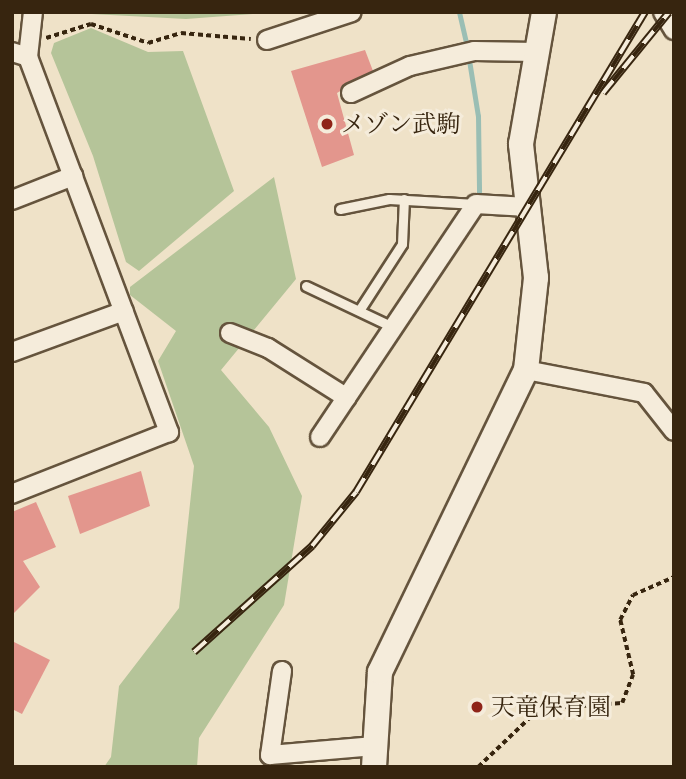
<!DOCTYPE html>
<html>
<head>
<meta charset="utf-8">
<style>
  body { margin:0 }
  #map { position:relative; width:686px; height:779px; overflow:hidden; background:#efe2c8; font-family:"Gentium Book Plus","Noto Serif JP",serif }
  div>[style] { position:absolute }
  .green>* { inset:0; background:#b5c499 }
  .stream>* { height:5px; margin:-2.5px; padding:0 2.5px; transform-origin:2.5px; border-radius:2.5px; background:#9abeb4 }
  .building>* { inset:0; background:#e3968d }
  .path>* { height:3.5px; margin-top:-1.75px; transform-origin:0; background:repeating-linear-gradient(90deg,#37250f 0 5px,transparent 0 8.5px) }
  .roads { filter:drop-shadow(2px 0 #65543d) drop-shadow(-2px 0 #65543d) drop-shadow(0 2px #65543d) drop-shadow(0 -2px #65543d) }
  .lane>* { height:9px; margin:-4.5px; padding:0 4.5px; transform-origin:4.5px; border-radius:4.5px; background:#f5ecdb }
  .street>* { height:18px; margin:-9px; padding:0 9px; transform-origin:9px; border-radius:9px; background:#f5ecdb }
  .secondary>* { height:24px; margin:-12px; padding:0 12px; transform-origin:12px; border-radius:12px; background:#f5ecdb }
  .rail>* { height:8px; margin-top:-4px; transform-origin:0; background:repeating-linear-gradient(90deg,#f5ecdb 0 16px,#37250f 0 32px); box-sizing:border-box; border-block:2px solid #37250f }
  .dots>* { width:19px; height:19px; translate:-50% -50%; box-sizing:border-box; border:4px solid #f5ecdb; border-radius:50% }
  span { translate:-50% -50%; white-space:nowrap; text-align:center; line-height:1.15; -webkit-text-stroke:6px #f5ecdb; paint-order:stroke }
  .poi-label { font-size:24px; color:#37250f }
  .left { translate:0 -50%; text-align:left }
  .frame { position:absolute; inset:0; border:14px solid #37250f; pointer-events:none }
</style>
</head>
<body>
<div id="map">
  <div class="green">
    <i style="clip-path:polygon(54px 12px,281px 12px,186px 19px)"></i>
    <i style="clip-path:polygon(91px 28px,148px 52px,183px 51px,234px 191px,139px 271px,126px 262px,93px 156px,51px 53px,54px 43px)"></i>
    <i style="clip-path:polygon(274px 177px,296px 279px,221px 370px,269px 427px,302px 496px,284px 605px,199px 738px,197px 767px,104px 767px,111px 757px,119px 686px,179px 608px,194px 466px,158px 361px,176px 331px,130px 295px,130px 287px)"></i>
  </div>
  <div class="stream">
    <i style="left:459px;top:12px;width:31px;rotate:77deg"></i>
    <i style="left:469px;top:60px;width:57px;rotate:80.9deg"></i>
    <i style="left:478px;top:116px;width:76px;rotate:89.2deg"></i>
  </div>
  <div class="building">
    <i style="clip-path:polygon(365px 50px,373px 71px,337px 93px,354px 155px,322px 167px,291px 71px)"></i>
    <i style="clip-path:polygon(141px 471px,150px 506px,80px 534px,68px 496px)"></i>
    <i style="clip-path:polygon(36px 502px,56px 547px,23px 561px,40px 587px,12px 615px,12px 512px)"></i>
    <i style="clip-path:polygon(12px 641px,50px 660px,22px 714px,12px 709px)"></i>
  </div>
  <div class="path">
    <i style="left:46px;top:38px;width:47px;rotate:-17.3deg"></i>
    <i style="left:91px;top:24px;width:60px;rotate:18.4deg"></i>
    <i style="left:148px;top:43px;width:34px;rotate:-17deg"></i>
    <i style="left:181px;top:33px;width:70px;rotate:4.9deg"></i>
    <i style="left:478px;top:767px;width:84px;rotate:-43.6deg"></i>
    <i style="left:539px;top:709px;width:83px;rotate:-4.1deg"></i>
    <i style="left:622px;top:703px;width:30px;rotate:-69deg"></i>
    <i style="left:633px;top:675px;width:57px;rotate:-103.3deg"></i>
    <i style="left:620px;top:620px;width:28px;rotate:-63deg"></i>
    <i style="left:633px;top:595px;width:45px;rotate:-23.7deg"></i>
  </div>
  <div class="roads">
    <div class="lane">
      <i style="left:340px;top:209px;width:50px;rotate:-11.5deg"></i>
      <i style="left:389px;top:199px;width:87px;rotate:3.3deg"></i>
      <i style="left:306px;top:286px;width:98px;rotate:25.3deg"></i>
      <i style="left:360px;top:309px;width:77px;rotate:-57.1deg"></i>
      <i style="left:402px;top:244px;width:45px;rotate:-87.5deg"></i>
    </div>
    <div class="street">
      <i style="left:663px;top:12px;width:21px;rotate:59deg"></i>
      <i style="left:267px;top:40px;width:89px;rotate:-18.2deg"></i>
      <i style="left:12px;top:52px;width:17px;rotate:17deg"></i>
      <i style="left:28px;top:57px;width:401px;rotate:69.4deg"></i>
      <i style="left:169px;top:432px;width:169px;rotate:158.5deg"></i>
      <i style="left:28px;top:57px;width:45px;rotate:-83.7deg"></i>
      <i style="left:351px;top:93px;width:65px;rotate:-24.6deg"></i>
      <i style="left:410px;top:66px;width:66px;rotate:-13.2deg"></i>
      <i style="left:474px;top:51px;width:62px;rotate:0.9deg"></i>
      <i style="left:12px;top:200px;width:66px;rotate:-21.5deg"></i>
      <i style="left:230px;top:333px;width:41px;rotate:21.5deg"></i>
      <i style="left:268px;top:348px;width:93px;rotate:32.3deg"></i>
      <i style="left:12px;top:352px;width:119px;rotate:-20.1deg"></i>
      <i style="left:526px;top:370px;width:120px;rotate:11deg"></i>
      <i style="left:644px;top:393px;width:48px;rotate:51.7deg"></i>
      <i style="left:320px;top:437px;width:280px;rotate:-56.2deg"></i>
      <i style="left:476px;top:204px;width:51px;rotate:3.4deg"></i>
      <i style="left:282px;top:671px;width:85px;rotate:98.1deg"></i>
      <i style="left:270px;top:755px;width:105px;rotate:-4.9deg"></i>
    </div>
    <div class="secondary">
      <i style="left:374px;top:767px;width:95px;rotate:-86.4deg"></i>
      <i style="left:380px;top:672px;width:335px;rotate:-64.2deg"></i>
      <i style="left:526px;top:370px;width:93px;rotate:-83.8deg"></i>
      <i style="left:536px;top:278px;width:135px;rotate:-96.4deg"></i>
      <i style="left:521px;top:144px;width:134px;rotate:-80.1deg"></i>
    </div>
  </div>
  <div class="rail">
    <i style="left:603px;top:93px;width:104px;rotate:-50.8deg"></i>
    <i style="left:194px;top:652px;width:159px;rotate:-41.9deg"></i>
    <i style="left:312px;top:546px;width:70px;rotate:-50.8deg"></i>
    <i style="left:356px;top:492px;width:560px;rotate:-58.95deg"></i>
  </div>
  <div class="dots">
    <i style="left:327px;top:124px;background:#8f2418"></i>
    <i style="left:477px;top:707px;background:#8f2418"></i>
  </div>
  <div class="poi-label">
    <span class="left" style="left:341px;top:124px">メゾン武駒</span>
    <span class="left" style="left:491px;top:707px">天竜保育園</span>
  </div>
  <div class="frame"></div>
</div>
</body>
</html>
